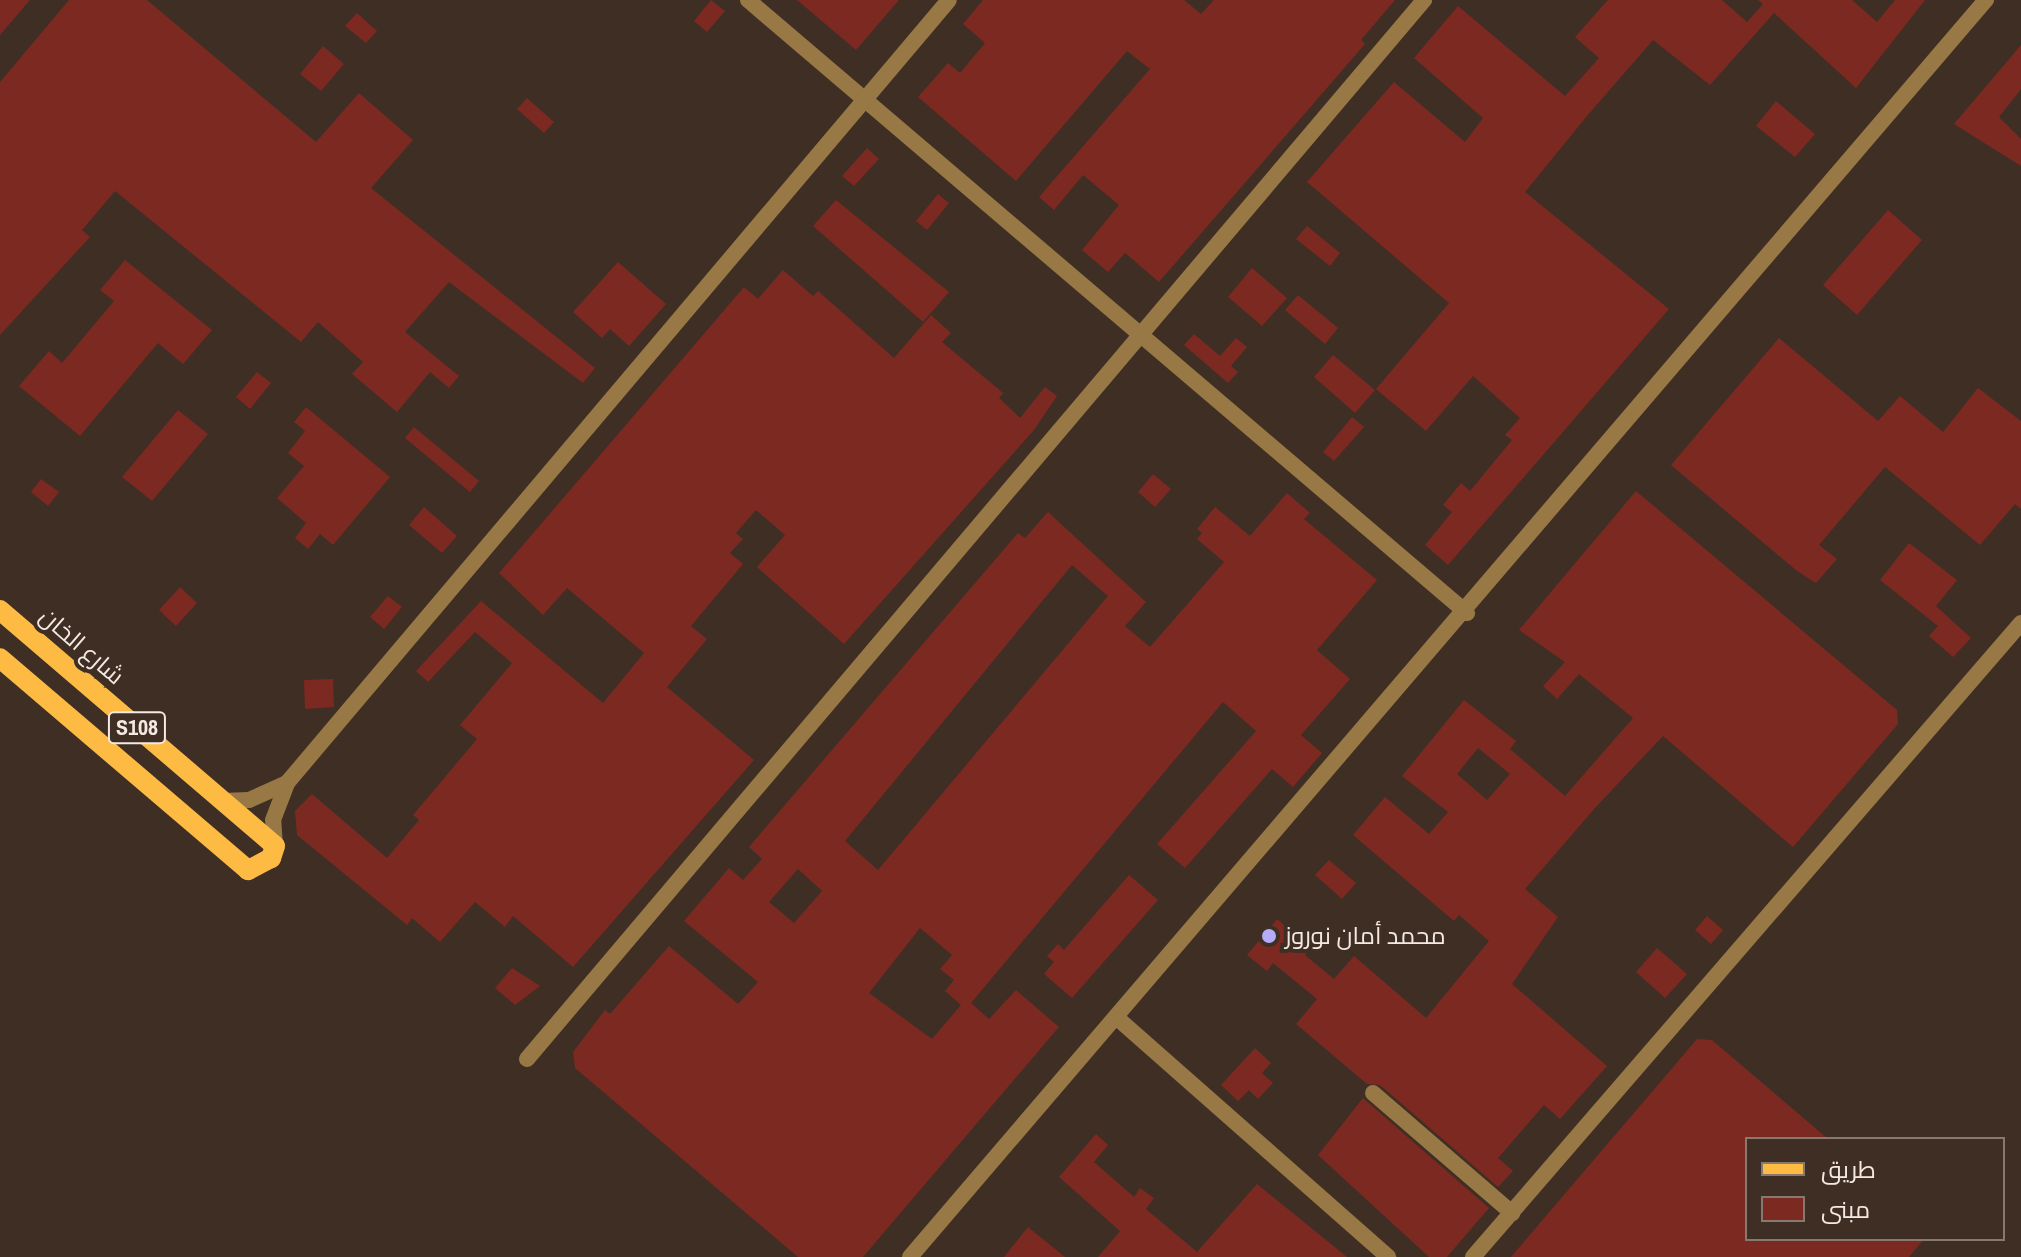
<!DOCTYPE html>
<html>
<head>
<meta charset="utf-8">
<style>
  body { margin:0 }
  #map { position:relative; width:2021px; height:1257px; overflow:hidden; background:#3f2e24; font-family:"Archivo Narrow",Cairo,sans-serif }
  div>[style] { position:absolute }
  .building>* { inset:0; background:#7c2922 }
  .minor>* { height:16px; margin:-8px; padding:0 8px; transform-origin:8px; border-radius:8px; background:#987845 }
  .primary>* { height:20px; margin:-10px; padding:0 10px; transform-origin:10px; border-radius:10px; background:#febb44 }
  .dots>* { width:22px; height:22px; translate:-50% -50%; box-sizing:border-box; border:4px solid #3f2e24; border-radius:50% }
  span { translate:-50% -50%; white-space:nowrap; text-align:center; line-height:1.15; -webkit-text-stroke:8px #3f2e24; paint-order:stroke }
  .shield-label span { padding:2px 6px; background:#3f2e24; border:2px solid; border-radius:6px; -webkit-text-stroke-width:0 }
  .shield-label { font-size:22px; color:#f5eae3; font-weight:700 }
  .street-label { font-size:24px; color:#f5eae3 }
  .poi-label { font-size:24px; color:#f5eae3 }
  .left { translate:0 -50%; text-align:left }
  .legend { position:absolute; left:1745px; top:1137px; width:260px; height:104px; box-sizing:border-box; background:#3f2e24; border:2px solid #887970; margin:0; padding:10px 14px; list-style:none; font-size:24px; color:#f5eae3 }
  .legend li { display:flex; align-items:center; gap:16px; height:40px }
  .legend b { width:40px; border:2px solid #887970 }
</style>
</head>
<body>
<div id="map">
  <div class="building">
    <i style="clip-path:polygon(0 0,30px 0,0 35px)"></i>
    <i style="clip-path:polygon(69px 0,147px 0,316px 142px,359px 93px,413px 140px,371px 188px,595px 368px,583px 383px,449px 282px,405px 332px,459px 376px,449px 388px,430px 372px,397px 412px,352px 374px,363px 362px,318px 322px,301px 342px,115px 191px,82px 230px,90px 237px,0 335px,0 82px)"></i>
    <i style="clip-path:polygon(711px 0,725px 11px,707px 32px,694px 21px)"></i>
    <i style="clip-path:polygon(797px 0,899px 0,856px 50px)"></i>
    <i style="clip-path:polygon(983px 0,1184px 0,1201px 14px,1214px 0,1395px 0,1361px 40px,1365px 44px,1159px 282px,1125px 253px,1108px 272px,1082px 250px,1119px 205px,1083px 175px,1054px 210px,1039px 197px,1150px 69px,1127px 51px,1016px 181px,918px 97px,948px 63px,960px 73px,985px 43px,963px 24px)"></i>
    <i style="clip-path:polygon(1608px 0,1722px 0,1747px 22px,1763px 4px,1758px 0,1852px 0,1877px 22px,1895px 0,1925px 0,1856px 88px,1774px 13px,1710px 85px,1653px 40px,1587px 116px,1525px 192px,1669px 309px,1448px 565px,1425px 545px,1452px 512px,1443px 505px,1461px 483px,1470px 491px,1512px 440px,1505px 435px,1520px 418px,1473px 376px,1426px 431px,1376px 389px,1449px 303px,1307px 182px,1394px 82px,1465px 142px,1483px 118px,1414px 58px,1458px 6px,1565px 96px,1599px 58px,1575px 37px)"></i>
    <i style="clip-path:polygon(357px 13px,377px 31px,366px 43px,345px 26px)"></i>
    <i style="clip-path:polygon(2021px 45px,2021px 89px,1999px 117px,2021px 139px,2021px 166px,1954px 124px)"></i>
    <i style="clip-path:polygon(323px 46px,344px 64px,321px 91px,300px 74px)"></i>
    <i style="clip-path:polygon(527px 98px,554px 122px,544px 133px,517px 109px)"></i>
    <i style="clip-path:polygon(1776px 101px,1815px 134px,1795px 157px,1756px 126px)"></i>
    <i style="clip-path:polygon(867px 148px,879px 159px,854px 186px,842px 176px)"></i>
    <i style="clip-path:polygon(938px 194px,949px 203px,927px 230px,916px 221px)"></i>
    <i style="clip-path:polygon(836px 200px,949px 292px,923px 322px,813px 226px)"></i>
    <i style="clip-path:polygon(1888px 210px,1922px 240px,1857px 315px,1823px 285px)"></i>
    <i style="clip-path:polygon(1307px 226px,1340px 253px,1330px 266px,1296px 239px)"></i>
    <i style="clip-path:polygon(125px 260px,212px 330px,183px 364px,158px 343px,80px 436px,19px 386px,49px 351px,62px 363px,114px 301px,100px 290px)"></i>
    <i style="clip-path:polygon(618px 262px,666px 304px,629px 346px,610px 329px,602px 338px,573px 312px)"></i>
    <i style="clip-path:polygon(1252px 268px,1287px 298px,1262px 326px,1228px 297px)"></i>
    <i style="clip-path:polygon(783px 270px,813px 296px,818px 291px,894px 358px,931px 315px,951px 333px,942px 342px,1003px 393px,999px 398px,1020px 418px,1045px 387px,1057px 396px,1034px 430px,844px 644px,757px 567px,785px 535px,756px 510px,736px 533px,743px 539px,730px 553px,743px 564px,691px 626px,707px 639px,667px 687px,754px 760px,573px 967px,513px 916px,505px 927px,475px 902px,440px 942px,412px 918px,407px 925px,297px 835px,295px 811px,312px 794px,387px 858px,419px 820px,413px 815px,477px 739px,460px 725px,512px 663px,475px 632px,428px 682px,416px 671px,481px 601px,603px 703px,644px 653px,567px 588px,543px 615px,499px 573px,744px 287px,758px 299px)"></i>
    <i style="clip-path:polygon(1298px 295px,1338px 328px,1325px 344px,1285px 310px)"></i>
    <i style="clip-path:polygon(1194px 334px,1220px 356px,1236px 338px,1247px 347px,1231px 366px,1238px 372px,1228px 383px,1184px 345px)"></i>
    <i style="clip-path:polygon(1779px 338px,1878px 421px,1900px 396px,1943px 432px,1978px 388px,2021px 421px,2021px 509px,2015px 504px,1980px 545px,1885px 467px,1819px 545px,1837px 559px,1816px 583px,1797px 571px,1671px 465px)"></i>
    <i style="clip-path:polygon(1333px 355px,1375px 390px,1355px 413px,1314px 377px)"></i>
    <i style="clip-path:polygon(257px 372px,271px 383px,250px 409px,236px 397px)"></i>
    <i style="clip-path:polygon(306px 407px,390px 477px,333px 545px,320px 534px,308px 549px,295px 538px,306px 523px,277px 498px,304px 466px,288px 453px,305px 431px,294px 422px)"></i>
    <i style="clip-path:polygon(178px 410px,208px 434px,152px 501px,122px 477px)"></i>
    <i style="clip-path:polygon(1352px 417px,1364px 427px,1334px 461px,1323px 452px)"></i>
    <i style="clip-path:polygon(414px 427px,479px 481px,470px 492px,405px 438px)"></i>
    <i style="clip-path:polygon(1153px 474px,1171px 489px,1155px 507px,1138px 492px)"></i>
    <i style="clip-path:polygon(41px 479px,59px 492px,48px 506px,31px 492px)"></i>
    <i style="clip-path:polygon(evenodd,1636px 491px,1897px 710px,1898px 724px,1793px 847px,1663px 736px,1595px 808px,1525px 889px,1558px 917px,1512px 984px,1607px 1066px,1560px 1119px,1544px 1105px,1498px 1158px,1513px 1171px,1498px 1187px,1380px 1085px,1367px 1084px,1296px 1024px,1317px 999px,1273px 963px,1267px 971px,1247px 955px,1277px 919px,1311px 947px,1305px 955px,1334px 979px,1354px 956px,1426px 1018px,1489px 941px,1459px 915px,1454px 921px,1353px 835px,1385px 797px,1429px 834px,1448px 812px,1402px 776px,1464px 700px,1516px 741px,1510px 749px,1565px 796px,1633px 718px,1579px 674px,1557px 699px,1543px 686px,1565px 662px,1519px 630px,1636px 491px,1478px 748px,1510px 774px,1487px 800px,1457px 774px,1478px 748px)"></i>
    <i style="clip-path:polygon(evenodd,1287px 493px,1310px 513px,1304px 519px,1377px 580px,1317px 650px,1350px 679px,1301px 735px,1322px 753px,1293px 787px,1272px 769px,1185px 868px,1157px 844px,1256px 731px,1223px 702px,971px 1003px,989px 1019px,1016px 990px,1059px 1027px,863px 1257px,798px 1257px,575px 1068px,573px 1052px,605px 1010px,610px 1014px,669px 946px,738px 1004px,758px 982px,684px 921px,729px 868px,743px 880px,762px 859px,749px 847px,1018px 533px,1025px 538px,1048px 512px,1146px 602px,1125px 626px,1150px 647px,1224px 562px,1197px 539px,1202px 533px,1197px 529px,1215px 507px,1250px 536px,1287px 493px,1072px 565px,1108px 596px,878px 870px,845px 841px,1072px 565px,1287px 493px,798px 869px,822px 891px,794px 923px,769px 902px,798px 869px,1287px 493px,920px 928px,952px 955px,940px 969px,954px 980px,945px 991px,961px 1005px,932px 1039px,869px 993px,920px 928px)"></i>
    <i style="clip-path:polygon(424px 507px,457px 536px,442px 553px,409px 525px)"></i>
    <i style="clip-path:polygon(1909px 543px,1957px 580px,1936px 606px,1971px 638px,1953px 657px,1929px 636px,1938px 626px,1880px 580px)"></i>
    <i style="clip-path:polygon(180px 587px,197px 603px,176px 626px,159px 610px)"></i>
    <i style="clip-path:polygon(388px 596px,402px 607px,384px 629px,370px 617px)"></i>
    <i style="clip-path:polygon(333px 679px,334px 707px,305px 709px,304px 680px)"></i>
    <i style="clip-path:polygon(1329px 860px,1356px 883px,1342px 899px,1315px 875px)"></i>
    <i style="clip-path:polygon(1129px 875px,1158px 900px,1072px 998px,1044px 974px,1054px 962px,1047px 956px,1058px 944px,1064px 950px)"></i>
    <i style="clip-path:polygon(1707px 916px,1723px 930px,1711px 944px,1695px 930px)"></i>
    <i style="clip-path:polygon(1657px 948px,1687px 974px,1665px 998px,1636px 972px)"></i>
    <i style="clip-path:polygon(512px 968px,540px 986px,515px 1005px,495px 988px)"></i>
    <i style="clip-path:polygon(1697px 1039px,1712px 1040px,1828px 1139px,1747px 1139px,1747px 1239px,1924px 1239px,1909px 1257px,1511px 1257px)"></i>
    <i style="clip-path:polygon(1255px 1048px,1271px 1063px,1262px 1073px,1273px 1083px,1258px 1099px,1249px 1090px,1238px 1101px,1221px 1085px)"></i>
    <i style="clip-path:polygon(1363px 1098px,1489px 1208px,1447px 1257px,1429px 1257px,1318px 1155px)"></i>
    <i style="clip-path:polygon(1096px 1134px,1108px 1145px,1094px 1162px,1134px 1197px,1140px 1188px,1154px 1198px,1146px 1209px,1197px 1252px,1257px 1184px,1347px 1257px,1098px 1257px,1120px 1231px,1059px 1177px)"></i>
    <i style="clip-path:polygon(1028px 1227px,1065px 1257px,1004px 1257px)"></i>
  </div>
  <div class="minor">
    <i style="left:748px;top:0;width:945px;rotate:40.45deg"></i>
    <i style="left:222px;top:801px;width:27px;rotate:-2deg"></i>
    <i style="left:249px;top:800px;width:39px;rotate:-24deg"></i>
    <i style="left:275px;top:846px;width:26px;rotate:-94deg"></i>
    <i style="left:273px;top:820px;width:40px;rotate:-69deg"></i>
    <i style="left:287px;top:783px;width:1025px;rotate:-49.79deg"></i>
    <i style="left:1116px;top:1017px;width:363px;rotate:41.4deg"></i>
    <i style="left:527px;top:1059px;width:1388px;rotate:-49.73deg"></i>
    <i style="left:1373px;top:1093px;width:184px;rotate:40.8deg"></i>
    <i style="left:910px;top:1257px;width:1655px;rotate:-49.44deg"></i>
    <i style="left:1473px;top:1257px;width:838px;rotate:-49.16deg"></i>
  </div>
  <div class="primary">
    <i style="left:0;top:610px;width:362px;rotate:40.6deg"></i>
    <i style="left:275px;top:846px;width:13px;rotate:108deg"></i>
    <i style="left:271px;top:858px;width:26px;rotate:152deg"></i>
    <i style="left:248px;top:870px;width:326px;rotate:-139.5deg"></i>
  </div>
  <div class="dots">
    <i style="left:1269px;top:936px;background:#b4acf9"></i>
  </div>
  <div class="shield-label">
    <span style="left:137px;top:728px">S108</span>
  </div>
  <div class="street-label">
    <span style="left:82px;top:646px;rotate:41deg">شارع الخان</span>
  </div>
  <div class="poi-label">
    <span class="left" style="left:1285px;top:936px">محمد أمان نوروز</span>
  </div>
  <ul class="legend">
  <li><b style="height:10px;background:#febb44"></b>طريق</li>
  <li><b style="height:22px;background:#7c2922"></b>مبنى</li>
  </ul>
</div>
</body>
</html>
